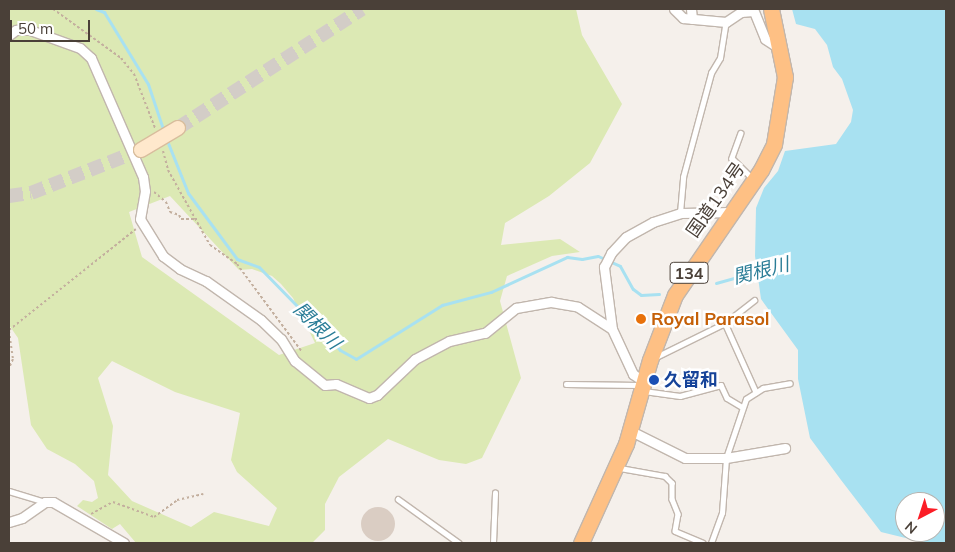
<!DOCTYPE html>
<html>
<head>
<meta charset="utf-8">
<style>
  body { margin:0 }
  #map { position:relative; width:955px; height:552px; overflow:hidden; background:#f5f0eb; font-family:Mulish,"Noto Sans JP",sans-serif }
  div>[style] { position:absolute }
  .green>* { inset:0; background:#dce9b4 }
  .water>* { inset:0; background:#a8e1f1 }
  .stream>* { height:3px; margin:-1.5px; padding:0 1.5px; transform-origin:1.5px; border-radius:1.5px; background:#a8e1f1 }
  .building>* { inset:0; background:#dacdc3 }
  .round { border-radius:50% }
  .secondary-tunnel>* { height:14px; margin-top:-7px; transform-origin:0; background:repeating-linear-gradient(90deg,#d3cdc7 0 14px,transparent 0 21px) }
  .path>* { height:2px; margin-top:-1px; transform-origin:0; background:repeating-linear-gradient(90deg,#c3af9e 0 2.5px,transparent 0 5px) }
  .roads { filter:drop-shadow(1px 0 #c1b6ad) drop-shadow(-1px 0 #c1b6ad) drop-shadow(0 1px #c1b6ad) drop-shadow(0 -1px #c1b6ad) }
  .service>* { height:4.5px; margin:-2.25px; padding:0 2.25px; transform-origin:2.25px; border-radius:2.25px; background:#fff }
  .minor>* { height:9px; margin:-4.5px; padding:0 4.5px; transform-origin:4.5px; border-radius:4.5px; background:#fff }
  .trunk>* { height:15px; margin:-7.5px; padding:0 7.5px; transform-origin:7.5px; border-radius:7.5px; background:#fec084 }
  .bridges { filter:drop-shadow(1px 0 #d8bd9d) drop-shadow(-1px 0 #d8bd9d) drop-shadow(0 1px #d8bd9d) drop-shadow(0 -1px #d8bd9d) }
  .secondary-bridge>* { height:14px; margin:-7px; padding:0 7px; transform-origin:7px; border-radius:7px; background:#ffe8cc }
  .dots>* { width:14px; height:14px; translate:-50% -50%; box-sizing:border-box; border:2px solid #fff; border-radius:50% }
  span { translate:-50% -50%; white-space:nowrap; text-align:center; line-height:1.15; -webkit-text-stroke:5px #fff; paint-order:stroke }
  .shield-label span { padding:1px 4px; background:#fff; border:1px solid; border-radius:4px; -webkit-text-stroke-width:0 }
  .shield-label { font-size:16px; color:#4a4038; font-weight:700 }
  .street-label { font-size:18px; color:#4a4038 }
  .food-label { font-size:18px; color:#c56008; font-weight:700 }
  .left { translate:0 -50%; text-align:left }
  .transit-label { font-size:18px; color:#164399; font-weight:700 }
  .water-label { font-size:19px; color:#2a7d97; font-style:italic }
  .frame { position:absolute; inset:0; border:10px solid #4a4038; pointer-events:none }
  .north { position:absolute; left:895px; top:492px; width:50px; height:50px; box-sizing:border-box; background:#fff; border:1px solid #b7b3af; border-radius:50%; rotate:220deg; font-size:14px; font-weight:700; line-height:20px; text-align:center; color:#4a4038 }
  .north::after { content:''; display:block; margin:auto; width:18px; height:22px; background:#fb1d26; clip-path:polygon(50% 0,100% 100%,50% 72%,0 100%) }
  .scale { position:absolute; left:10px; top:20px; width:80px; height:22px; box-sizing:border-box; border:2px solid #4a4038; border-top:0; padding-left:6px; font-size:15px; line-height:18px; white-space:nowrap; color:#4a4038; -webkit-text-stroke:4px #fff; paint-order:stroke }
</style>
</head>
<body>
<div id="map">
  <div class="green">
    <i style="clip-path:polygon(evenodd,9px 9px,576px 9px,582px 35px,622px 104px,590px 163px,549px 196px,505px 223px,501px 245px,560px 239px,580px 252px,552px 256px,507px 276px,500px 301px,521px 378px,482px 458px,466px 464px,439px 460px,388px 439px,339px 477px,325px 504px,325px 530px,312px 543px,136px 543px,120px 524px,112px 529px,77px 506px,83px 500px,92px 502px,98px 498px,94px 481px,75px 464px,47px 449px,31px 425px,18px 338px,9px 325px,9px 9px,170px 196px,239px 270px,252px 269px,272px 276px,281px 284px,293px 298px,315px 343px,279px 355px,142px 257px,129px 212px,170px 196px,9px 9px,112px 361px,175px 392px,240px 413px,231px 460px,237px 472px,277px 508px,269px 526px,214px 512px,191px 527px,132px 501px,108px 475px,113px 426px,98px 378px,112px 361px)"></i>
  </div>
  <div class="water">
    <i style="clip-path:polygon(evenodd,792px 9px,946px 9px,946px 542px,926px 543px,881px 532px,841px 480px,810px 438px,798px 379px,798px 350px,761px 299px,755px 256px,756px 208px,764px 188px,778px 171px,785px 151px,836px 144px,851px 122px,853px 110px,842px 79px,833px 67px,827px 45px,815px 29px,796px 24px,792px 9px,905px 502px,935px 502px,935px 532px,905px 532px,905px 502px)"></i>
  </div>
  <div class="stream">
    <i style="left:96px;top:9px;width:9px;rotate:21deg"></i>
    <i style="left:104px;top:12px;width:84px;rotate:58.6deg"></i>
    <i style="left:148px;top:84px;width:51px;rotate:71.6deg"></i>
    <i style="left:166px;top:138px;width:59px;rotate:68.2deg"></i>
    <i style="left:188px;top:193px;width:82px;rotate:53.4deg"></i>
    <i style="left:237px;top:259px;width:23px;rotate:20deg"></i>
    <i style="left:259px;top:267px;width:116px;rotate:45.7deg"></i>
    <i style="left:340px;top:350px;width:18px;rotate:29deg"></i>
    <i style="left:356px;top:359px;width:102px;rotate:-32.1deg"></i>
    <i style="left:442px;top:305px;width:51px;rotate:-14.9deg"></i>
    <i style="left:491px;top:292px;width:84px;rotate:-24.7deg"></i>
    <i style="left:567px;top:257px;width:15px;rotate:8deg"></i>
    <i style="left:582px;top:259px;width:16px;rotate:-11deg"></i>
    <i style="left:598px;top:256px;width:24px;rotate:24deg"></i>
    <i style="left:620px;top:266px;width:26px;rotate:61deg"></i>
    <i style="left:633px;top:289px;width:10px;rotate:37deg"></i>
    <i style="left:641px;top:295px;width:18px;rotate:-3deg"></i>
    <i style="left:716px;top:283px;width:45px;rotate:-15.6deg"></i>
  </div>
  <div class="building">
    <i class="round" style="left:361px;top:507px;width:34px;height:34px"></i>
  </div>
  <div class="secondary-tunnel">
    <i style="left:178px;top:128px;width:219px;rotate:-32.9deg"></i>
    <i style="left:9px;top:196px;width:22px;rotate:-8deg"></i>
    <i style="left:31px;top:193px;width:118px;rotate:-21.4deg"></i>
  </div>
  <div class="path">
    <i style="left:53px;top:9px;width:84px;rotate:35.8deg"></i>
    <i style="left:121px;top:58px;width:21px;rotate:51deg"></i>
    <i style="left:134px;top:74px;width:58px;rotate:68.7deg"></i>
    <i style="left:163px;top:151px;width:20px;rotate:75deg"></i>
    <i style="left:168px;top:170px;width:86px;rotate:60.8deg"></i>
    <i style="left:210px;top:245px;width:33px;rotate:35deg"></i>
    <i style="left:237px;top:264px;width:109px;rotate:53.5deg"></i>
    <i style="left:154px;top:192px;width:16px;rotate:40deg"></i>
    <i style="left:166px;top:202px;width:11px;rotate:68deg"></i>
    <i style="left:170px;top:212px;width:9px;rotate:18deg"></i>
    <i style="left:179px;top:215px;width:4px;rotate:63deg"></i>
    <i style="left:181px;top:219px;width:16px"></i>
    <i style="left:9px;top:330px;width:162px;rotate:-38.5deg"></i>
    <i style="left:9px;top:331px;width:28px;rotate:82deg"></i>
    <i style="left:13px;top:359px;width:10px;rotate:114deg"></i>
    <i style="left:91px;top:514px;width:25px;rotate:-29deg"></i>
    <i style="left:113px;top:502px;width:44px;rotate:20.1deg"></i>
    <i style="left:154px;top:517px;width:29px;rotate:-36deg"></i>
    <i style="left:177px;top:500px;width:27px;rotate:-13deg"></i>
  </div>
  <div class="roads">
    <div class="service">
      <i style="left:741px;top:133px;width:27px;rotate:110deg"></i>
      <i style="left:732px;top:158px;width:30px;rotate:45deg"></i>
      <i style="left:680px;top:213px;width:36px;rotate:-85deg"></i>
      <i style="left:683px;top:177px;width:108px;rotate:-74.9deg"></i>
      <i style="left:711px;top:73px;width:17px;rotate:-59deg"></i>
      <i style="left:720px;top:58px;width:36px;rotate:-81deg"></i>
      <i style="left:725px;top:323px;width:76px;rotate:65.8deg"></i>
      <i style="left:656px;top:357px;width:77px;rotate:-26.2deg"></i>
      <i style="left:725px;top:323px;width:37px;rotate:-38deg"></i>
      <i style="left:566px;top:384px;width:73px;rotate:0.8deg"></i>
      <i style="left:644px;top:391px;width:36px;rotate:8deg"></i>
      <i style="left:680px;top:396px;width:42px;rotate:-15deg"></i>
      <i style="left:721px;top:385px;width:14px;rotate:65deg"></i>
      <i style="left:727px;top:398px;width:17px;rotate:31deg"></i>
      <i style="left:620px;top:468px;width:46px;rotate:10.1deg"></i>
      <i style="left:665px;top:476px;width:10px;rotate:45deg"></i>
      <i style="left:672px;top:483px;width:16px;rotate:90deg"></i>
      <i style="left:672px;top:499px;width:16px;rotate:68deg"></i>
      <i style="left:678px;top:514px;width:17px;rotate:100deg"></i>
      <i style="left:675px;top:531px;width:30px;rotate:23deg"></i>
      <i style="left:9px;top:491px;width:37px;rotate:17deg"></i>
      <i style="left:398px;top:499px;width:75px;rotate:35.8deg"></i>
      <i style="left:493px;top:543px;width:50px;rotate:-87.7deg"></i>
      <i style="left:711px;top:543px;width:32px;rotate:-70deg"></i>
      <i style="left:722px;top:513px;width:55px;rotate:-85.8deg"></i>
      <i style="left:726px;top:458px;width:62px;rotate:-71.3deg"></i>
      <i style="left:746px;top:399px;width:20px;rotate:-33deg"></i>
      <i style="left:763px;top:388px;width:27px;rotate:-10deg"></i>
    </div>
    <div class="minor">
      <i style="left:674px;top:9px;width:13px;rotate:45deg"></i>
      <i style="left:683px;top:18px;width:43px;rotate:5.3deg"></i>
      <i style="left:726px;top:22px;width:18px;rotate:-34deg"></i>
      <i style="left:741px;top:12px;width:12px;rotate:-5deg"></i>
      <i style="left:691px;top:9px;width:10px;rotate:84deg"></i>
      <i style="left:753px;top:9px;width:32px;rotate:68deg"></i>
      <i style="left:765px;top:39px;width:17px;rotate:33deg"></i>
      <i style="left:9px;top:35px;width:9px;rotate:-36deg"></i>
      <i style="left:16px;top:30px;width:14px"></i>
      <i style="left:30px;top:30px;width:53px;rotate:19.8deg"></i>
      <i style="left:80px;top:48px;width:15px;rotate:42deg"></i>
      <i style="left:91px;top:58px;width:130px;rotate:66.4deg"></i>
      <i style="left:143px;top:177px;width:14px;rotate:82deg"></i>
      <i style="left:145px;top:191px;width:28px;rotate:100deg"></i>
      <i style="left:140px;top:219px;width:44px;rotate:58.1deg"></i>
      <i style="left:163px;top:256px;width:21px;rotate:37deg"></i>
      <i style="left:180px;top:269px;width:29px;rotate:25deg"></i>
      <i style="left:206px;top:281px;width:67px;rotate:35.3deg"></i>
      <i style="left:261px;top:320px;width:28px;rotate:44deg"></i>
      <i style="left:281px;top:339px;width:26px;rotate:58deg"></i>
      <i style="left:295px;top:361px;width:38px;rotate:39deg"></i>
      <i style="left:325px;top:385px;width:11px;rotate:-5deg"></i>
      <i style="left:336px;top:384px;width:36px;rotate:23deg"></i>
      <i style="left:369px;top:398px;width:9px;rotate:-21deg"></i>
      <i style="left:377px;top:395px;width:52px;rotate:-43.5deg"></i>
      <i style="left:415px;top:359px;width:38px;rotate:-28deg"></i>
      <i style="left:449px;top:341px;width:37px;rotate:-13deg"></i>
      <i style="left:485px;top:333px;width:40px;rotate:-39deg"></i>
      <i style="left:516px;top:308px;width:36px;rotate:-10deg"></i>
      <i style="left:551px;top:302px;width:27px;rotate:10deg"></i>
      <i style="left:578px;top:307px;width:40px;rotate:32.9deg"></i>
      <i style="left:612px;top:329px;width:50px;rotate:65deg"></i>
      <i style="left:633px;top:374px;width:14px;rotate:36deg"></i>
      <i style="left:612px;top:329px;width:63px;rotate:-97.4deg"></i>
      <i style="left:604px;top:267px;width:16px;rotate:-63deg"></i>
      <i style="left:611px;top:253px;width:22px;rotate:-47deg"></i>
      <i style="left:626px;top:237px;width:31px;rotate:-29deg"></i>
      <i style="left:653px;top:222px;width:28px;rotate:-18deg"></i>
      <i style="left:680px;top:213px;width:50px;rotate:-1.1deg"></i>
      <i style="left:631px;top:431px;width:60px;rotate:26.6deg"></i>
      <i style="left:685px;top:458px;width:41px"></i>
      <i style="left:726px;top:458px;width:60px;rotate:-9.6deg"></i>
      <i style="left:9px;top:522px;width:14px;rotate:-17deg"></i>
      <i style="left:22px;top:518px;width:28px;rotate:-35deg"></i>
      <i style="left:45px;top:502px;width:8px"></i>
      <i style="left:53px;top:502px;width:82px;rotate:30deg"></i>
    </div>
    <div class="trunk">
      <i style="left:581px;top:543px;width:109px;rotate:-65.6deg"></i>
      <i style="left:626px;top:444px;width:87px;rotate:-74.1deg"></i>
      <i style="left:650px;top:360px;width:70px;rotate:-69deg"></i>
      <i style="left:675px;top:295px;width:152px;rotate:-55.5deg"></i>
      <i style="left:761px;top:170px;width:29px;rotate:-63deg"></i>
      <i style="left:774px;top:144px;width:68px;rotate:-80.7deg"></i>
      <i style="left:785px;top:77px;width:69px;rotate:-101.6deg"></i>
    </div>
  </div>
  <div class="bridges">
    <div class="secondary-bridge">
      <i style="left:141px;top:150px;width:43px;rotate:-30.7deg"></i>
    </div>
  </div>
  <div class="dots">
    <i style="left:641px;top:319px;background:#e8710a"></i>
    <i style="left:654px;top:380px;background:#1a4fb4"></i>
  </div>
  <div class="shield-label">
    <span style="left:689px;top:273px">134</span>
  </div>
  <div class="street-label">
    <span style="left:716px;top:200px;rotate:-55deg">国道134号</span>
  </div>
  <div class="food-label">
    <span class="left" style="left:651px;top:319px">Royal Parasol</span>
  </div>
  <div class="transit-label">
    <span class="left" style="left:664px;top:380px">久留和</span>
  </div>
  <div class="water-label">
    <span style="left:761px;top:271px;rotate:-14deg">関根川</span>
    <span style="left:317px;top:326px;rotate:45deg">関根川</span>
  </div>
  <div class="frame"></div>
  <div class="north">N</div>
  <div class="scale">50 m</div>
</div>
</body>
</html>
